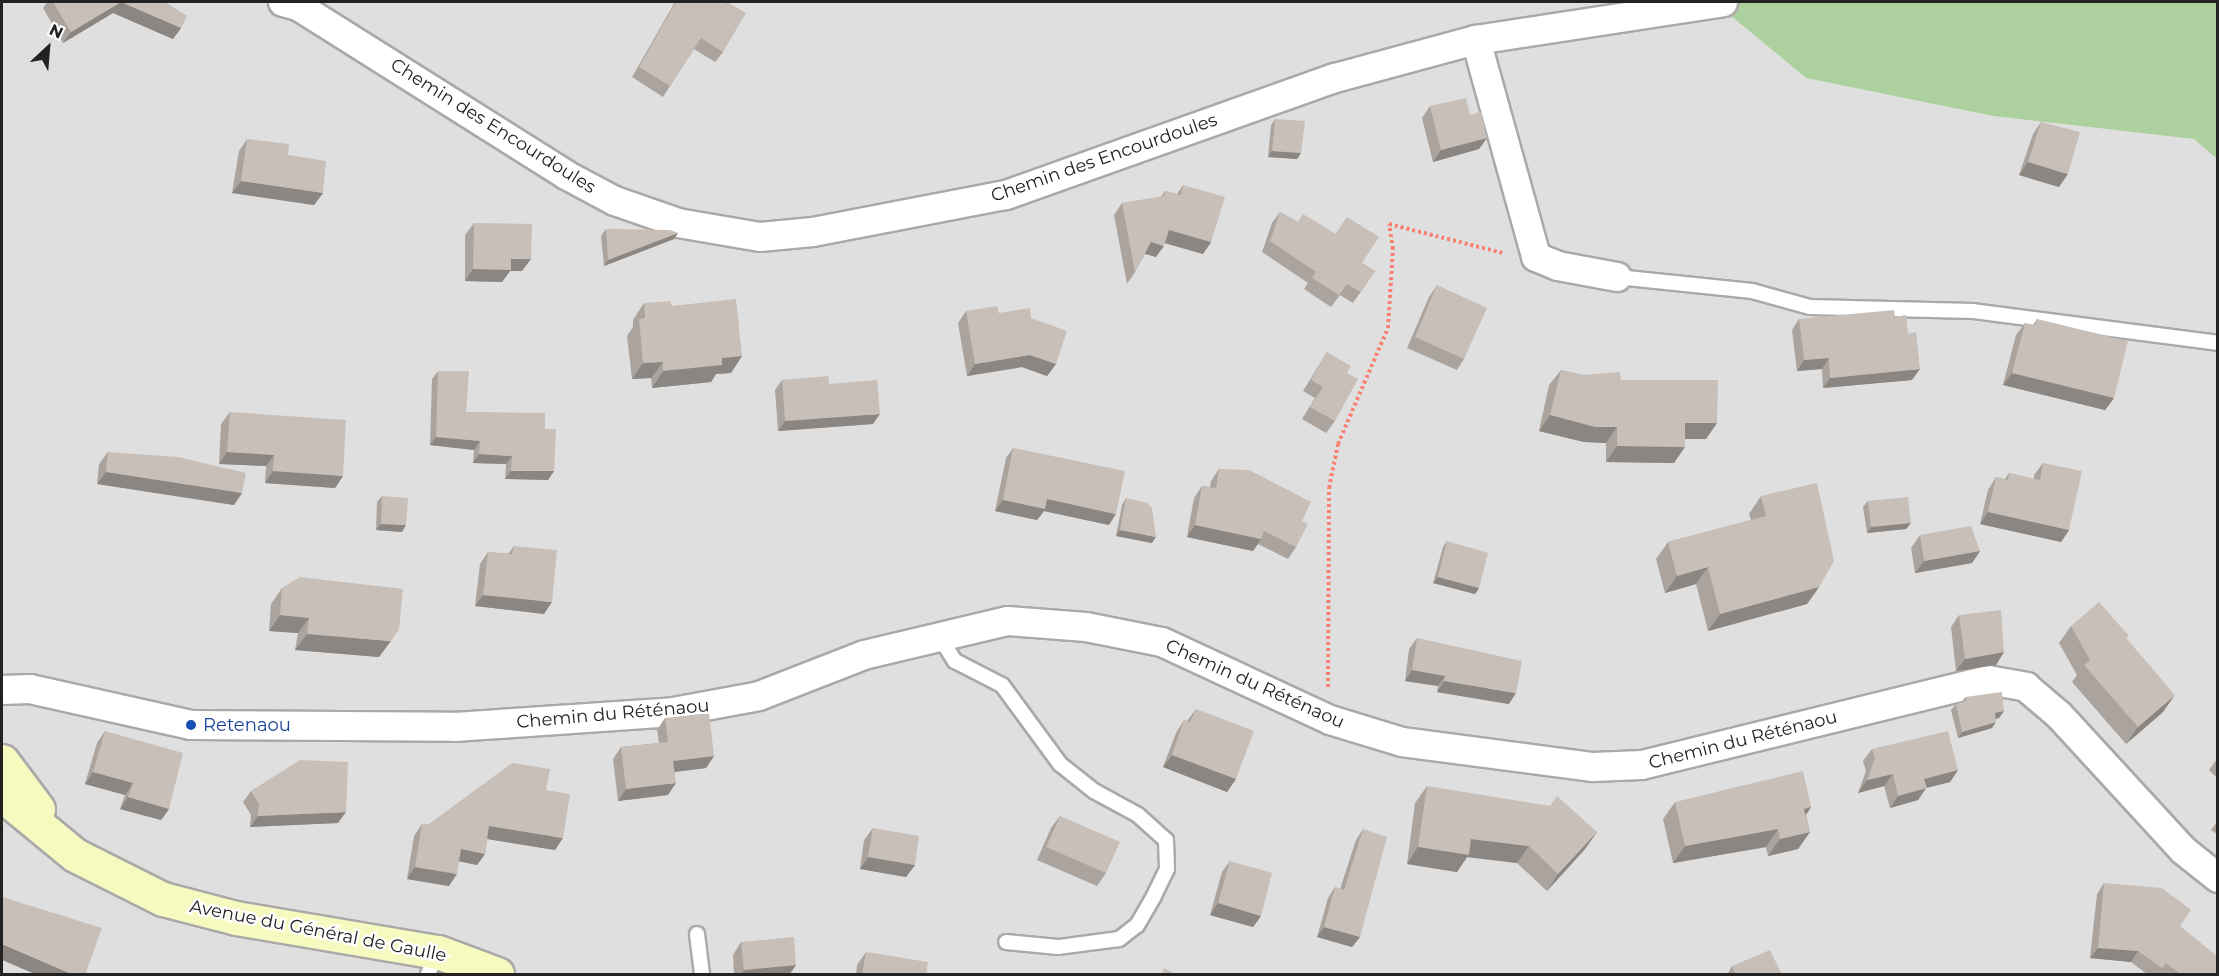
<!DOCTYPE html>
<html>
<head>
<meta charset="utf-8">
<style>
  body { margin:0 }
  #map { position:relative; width:2219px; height:976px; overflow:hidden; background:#f2efe9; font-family:Montserrat,sans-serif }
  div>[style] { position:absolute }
  .residential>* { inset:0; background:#e0dfdf }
  .forest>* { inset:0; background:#add19e }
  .path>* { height:4px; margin-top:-2px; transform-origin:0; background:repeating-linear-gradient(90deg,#fa8072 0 3px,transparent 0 6px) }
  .roads { filter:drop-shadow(2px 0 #a9a9a9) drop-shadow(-2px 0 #a9a9a9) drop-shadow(0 2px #a9a9a9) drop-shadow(0 -2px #a9a9a9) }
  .lane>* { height:14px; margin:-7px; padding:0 7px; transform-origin:7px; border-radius:7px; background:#fff }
  .street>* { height:28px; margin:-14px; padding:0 14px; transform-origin:14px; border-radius:14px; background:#fff }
  .secondary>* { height:33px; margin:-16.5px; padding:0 16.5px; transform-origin:16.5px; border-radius:16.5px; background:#f7fabf }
  .wall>* { inset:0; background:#aba49e }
  .shaded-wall>* { inset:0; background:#8b8681 }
  .building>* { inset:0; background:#c7bfb8 }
  .dots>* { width:16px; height:16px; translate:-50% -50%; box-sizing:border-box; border:3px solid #fff; border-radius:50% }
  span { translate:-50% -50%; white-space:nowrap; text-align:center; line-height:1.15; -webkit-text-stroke:4.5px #fff; paint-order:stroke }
  .street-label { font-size:18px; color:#222 }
  .transit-label { font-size:18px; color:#164399 }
  .left { translate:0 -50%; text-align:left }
  .frame { position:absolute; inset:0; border:3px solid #222; pointer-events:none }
  .north { position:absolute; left:18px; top:18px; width:60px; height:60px; -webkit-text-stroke:4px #fff; paint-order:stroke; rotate:26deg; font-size:16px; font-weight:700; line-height:24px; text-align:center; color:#222 }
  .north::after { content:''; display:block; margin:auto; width:21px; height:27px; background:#222; clip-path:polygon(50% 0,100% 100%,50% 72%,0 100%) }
</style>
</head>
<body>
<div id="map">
  <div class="residential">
    <i style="clip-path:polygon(2px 2px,1714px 2px,1806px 78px,1993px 116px,2194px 139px,2217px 159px,2217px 974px,2px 974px)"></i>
  </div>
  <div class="forest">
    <i style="clip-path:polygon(1714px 2px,2217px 2px,2217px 159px,2194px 139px,1993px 116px,1806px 78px)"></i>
  </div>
  <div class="path">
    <i style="left:1328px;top:687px;width:199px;rotate:-89.7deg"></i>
    <i style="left:1329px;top:488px;width:45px;rotate:-78.4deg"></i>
    <i style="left:1338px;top:444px;width:126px;rotate:-66.7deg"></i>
    <i style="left:1388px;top:328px;width:79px;rotate:-86.4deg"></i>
    <i style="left:1393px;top:249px;width:25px;rotate:-99deg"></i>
    <i style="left:1389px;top:224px;width:118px;rotate:14.3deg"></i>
  </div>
  <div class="roads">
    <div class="lane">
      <i style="left:1617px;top:277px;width:136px;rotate:5.9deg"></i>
      <i style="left:1752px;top:291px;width:60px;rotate:15.4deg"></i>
      <i style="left:1810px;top:307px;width:163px;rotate:1.4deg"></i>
      <i style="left:1973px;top:311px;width:247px;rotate:7.4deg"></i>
      <i style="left:941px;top:639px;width:26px;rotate:58deg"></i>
      <i style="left:955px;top:661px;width:53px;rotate:27.1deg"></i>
      <i style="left:1002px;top:685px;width:98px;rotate:53.7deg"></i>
      <i style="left:1060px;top:764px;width:43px;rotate:38.5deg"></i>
      <i style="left:1094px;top:791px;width:50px;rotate:28.6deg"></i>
      <i style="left:1138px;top:815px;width:38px;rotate:42deg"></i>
      <i style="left:1166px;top:840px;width:29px;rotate:88deg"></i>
      <i style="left:1167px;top:869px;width:30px;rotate:116deg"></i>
      <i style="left:1154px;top:896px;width:34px;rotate:120deg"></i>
      <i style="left:1137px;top:925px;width:23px;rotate:142deg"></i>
      <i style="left:1119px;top:939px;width:62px;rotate:172.5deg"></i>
      <i style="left:1058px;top:947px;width:52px;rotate:-174.5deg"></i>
      <i style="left:697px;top:934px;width:40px;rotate:82.9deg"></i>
      <i style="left:428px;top:974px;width:24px;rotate:-66deg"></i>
    </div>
    <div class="street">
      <i style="left:283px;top:2px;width:16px;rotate:15deg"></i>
      <i style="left:298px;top:6px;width:317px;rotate:32.2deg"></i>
      <i style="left:566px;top:175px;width:55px;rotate:28deg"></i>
      <i style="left:615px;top:201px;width:67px;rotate:19.2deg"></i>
      <i style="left:678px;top:223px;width:83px;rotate:9.7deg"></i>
      <i style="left:760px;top:237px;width:53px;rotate:-5.4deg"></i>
      <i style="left:813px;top:232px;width:197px;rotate:-10.9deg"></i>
      <i style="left:1006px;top:195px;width:349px;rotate:-19.6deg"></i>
      <i style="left:1335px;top:78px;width:146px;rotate:-15.1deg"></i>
      <i style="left:1476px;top:40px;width:250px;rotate:-8.7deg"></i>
      <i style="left:1476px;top:40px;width:225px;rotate:74.5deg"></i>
      <i style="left:1536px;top:257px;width:24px;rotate:22deg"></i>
      <i style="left:1558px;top:266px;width:60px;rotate:10.6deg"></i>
      <i style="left:2px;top:690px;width:28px;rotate:-2deg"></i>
      <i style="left:30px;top:689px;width:165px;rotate:12.6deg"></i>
      <i style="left:191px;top:725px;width:264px;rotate:0.4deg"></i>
      <i style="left:455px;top:727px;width:219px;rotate:-3.9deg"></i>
      <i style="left:673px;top:712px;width:87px;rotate:-10.5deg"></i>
      <i style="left:759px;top:696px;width:113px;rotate:-21.3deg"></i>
      <i style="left:864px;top:655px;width:148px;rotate:-13.3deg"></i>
      <i style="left:1008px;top:621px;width:78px;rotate:4.4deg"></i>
      <i style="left:1086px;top:627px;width:77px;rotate:11.2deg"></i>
      <i style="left:1162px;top:642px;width:185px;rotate:24.9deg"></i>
      <i style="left:1330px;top:720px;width:75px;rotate:17deg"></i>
      <i style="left:1402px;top:742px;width:193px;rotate:7.5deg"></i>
      <i style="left:1593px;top:767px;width:49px;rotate:-2.3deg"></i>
      <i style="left:1642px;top:765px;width:356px;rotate:-13.8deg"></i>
      <i style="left:1988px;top:680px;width:39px;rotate:10deg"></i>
      <i style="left:2026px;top:687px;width:43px;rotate:40.3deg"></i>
      <i style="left:2059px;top:715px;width:183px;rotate:47.4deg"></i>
      <i style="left:2183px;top:850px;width:45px;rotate:38.7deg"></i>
    </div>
    <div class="secondary">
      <i style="left:2px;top:761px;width:60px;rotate:53.1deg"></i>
      <i style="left:2px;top:795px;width:94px;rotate:39.4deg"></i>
      <i style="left:75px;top:855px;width:98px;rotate:26.6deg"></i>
      <i style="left:163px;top:899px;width:75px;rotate:14.6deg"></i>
      <i style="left:236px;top:918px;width:205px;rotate:9.6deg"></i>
      <i style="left:438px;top:952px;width:63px;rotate:20.4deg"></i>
    </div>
  </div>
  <div class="wall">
    <i style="clip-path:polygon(47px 2px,165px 2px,181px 28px,173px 39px,113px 13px,63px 43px,43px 8px)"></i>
    <i style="clip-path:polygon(675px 2px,716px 2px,723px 52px,715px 62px,694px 49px,663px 97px,632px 77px)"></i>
    <i style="clip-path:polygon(1430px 106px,1470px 115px,1487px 138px,1479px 149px,1433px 162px,1422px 118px)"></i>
    <i style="clip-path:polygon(1275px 119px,1301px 153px,1297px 159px,1268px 157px,1271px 125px)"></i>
    <i style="clip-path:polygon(2041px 122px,2059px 187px,2019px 175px,2033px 134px)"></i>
    <i style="clip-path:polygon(247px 139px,288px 155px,323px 193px,314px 205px,232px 193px,239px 151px)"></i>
    <i style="clip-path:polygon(1183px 185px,1211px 242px,1203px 254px,1165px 243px,1156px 257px,1145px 254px,1135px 272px,1127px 284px,1114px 215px,1122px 203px,1161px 197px,1165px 191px,1177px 194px)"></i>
    <i style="clip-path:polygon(1280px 212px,1298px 222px,1336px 234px,1347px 217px,1362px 263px,1375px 271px,1353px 303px,1340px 295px,1331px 307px,1304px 289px,1308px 283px,1262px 252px,1272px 223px)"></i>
    <i style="clip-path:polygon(474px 223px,522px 271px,510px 271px,502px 282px,465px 281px,465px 235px)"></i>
    <i style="clip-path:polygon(606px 229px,678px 233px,674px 239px,604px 266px,601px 236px)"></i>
    <i style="clip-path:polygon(1437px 285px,1464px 359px,1457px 370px,1407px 348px,1429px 297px)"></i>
    <i style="clip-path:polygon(644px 303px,672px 306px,742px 356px,731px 373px,716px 374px,711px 382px,652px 388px,651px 378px,632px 379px,627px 336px,633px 327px,633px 320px)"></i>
    <i style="clip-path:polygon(966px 311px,999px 313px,1031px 318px,1056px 364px,1047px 376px,1022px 367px,967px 376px,958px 323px)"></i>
    <i style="clip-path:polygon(1895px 317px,1912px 380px,1823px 388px,1822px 369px,1797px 371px,1792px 330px,1799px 319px)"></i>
    <i style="clip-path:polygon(2037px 319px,2114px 398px,2105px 410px,2003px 385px,2016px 335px,2025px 323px,2033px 325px)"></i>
    <i style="clip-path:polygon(1327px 352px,1347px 373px,1335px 421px,1326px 433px,1302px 419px,1315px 398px,1303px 391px)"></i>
    <i style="clip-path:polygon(1561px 370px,1582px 375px,1621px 380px,1717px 423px,1706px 439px,1685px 439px,1674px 463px,1606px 462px,1606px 443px,1584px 442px,1539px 431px,1549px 385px)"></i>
    <i style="clip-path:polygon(438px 371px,466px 412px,545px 429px,554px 471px,548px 480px,505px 479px,506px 464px,473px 463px,474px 450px,430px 445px,432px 379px)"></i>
    <i style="clip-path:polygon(782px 380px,829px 384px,873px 424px,778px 431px,775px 390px)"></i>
    <i style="clip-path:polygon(230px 412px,343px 476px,335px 488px,265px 483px,266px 466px,219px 464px,221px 424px)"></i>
    <i style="clip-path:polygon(1013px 448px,1109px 525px,1044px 511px,1037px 520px,995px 511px,1006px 458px)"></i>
    <i style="clip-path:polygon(108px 452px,242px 493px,234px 505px,97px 484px,99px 464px)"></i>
    <i style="clip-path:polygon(2043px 463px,2069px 530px,2061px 542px,1980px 524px,1988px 490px,1996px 477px,2005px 479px,2009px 473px,2034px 479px,2034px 475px)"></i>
    <i style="clip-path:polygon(1219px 469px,1302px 521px,1296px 547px,1288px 559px,1258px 544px,1253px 551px,1187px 537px,1194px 498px,1202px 486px,1210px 487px,1211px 481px)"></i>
    <i style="clip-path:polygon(382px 496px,402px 532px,376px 530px,377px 502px)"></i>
    <i style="clip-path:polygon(1761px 496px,1819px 587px,1807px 604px,1708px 631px,1696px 584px,1665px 593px,1656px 559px,1668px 542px,1751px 520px,1749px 514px)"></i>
    <i style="clip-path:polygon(1126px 498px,1152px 543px,1116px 536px,1122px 505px)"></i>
    <i style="clip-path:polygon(1868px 501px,1911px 523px,1906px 529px,1867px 533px,1863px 507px)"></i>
    <i style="clip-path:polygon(1920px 535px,1980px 551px,1972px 563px,1915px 573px,1911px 548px)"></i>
    <i style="clip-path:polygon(1447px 541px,1479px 588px,1475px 594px,1433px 583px,1443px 547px)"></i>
    <i style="clip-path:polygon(514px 546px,544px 614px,475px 606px,480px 564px,488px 552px,508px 554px)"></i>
    <i style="clip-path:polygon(282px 588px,379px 657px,295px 650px,298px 633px,269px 631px,271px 604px)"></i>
    <i style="clip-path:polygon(1959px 615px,2004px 652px,1996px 665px,1956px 671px,1951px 627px)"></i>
    <i style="clip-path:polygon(2071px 626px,2127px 639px,2163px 712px,2126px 744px,2072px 682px,2077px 675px,2059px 643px)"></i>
    <i style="clip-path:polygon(1417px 638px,1509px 704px,1437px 692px,1438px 686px,1405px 681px,1409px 649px)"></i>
    <i style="clip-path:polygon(1965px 697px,2004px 711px,1999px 718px,1996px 719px,1992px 728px,1958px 738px,1951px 710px,1956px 704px,1962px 702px)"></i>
    <i style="clip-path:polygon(1196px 709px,1236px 779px,1227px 792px,1163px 767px,1176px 733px,1184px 720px,1187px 721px)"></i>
    <i style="clip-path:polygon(665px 718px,714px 756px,706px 768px,675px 772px,668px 795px,618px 801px,613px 759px,621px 747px,659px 743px,657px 730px)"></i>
    <i style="clip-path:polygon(105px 731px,169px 809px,161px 820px,120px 809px,125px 795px,85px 784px,97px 743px)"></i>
    <i style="clip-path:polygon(1872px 749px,1958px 770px,1950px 782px,1926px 788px,1918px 800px,1890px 808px,1884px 786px,1858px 793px,1866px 771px,1863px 761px)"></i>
    <i style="clip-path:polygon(2217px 759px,2217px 778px,2209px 770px)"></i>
    <i style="clip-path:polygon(1427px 786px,1597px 832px,1585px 849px,1547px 891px,1517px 863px,1467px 857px,1457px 872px,1407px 864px,1415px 803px)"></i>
    <i style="clip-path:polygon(546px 790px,555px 850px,487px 839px,485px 854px,477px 865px,459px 861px,449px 886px,407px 879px,414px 836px,422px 824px,429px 824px)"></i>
    <i style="clip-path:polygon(251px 791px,338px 823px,250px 827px,251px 815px,243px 802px)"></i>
    <i style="clip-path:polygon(1675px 802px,1811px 807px,1806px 815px,1810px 832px,1798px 849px,1768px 856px,1766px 847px,1673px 863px,1663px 819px)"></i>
    <i style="clip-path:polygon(1060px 816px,1106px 873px,1097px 886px,1037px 860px,1051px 828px)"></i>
    <i style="clip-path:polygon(2217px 822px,2217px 834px,2211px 830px)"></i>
    <i style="clip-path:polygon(873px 828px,915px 865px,906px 877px,860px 869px,864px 840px)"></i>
    <i style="clip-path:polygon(1363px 829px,1360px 937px,1352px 947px,1317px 937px,1328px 898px,1335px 887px,1340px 889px,1356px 840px)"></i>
    <i style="clip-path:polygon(1230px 861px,1261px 916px,1253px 927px,1210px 915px,1222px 872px)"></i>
    <i style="clip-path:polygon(2104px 883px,2180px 926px,2217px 975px,2160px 975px,2159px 974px,2148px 975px,2131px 962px,2090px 958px,2097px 894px)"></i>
    <i style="clip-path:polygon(741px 942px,796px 965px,789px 975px,734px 975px,733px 955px)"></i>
    <i style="clip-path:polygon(866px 952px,926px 975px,856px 975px,857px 965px)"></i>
    <i style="clip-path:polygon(1732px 966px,1782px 975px,1727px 975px)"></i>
  </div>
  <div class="shaded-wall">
    <i style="clip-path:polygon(121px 2px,181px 28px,173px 39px,113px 13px,63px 43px,71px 32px)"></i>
    <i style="clip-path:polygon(1487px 138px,1479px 149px,1433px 162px,1441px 150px)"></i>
    <i style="clip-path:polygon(1272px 151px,1301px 153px,1297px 159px,1268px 157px)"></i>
    <i style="clip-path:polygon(2028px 162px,2068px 174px,2059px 187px,2019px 175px)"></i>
    <i style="clip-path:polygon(241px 181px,323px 193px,314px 205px,232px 193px)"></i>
    <i style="clip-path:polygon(1169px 230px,1211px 242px,1203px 254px,1161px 242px)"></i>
    <i style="clip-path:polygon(678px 233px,674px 239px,604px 266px,608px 260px)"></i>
    <i style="clip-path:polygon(1151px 242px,1164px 246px,1156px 257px,1143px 253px)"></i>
    <i style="clip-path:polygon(511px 259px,531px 259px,522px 271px,510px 271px,502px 282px,465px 281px,473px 269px)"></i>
    <i style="clip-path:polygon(1030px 355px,1056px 364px,1047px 376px,1022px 367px,967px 376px,975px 364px)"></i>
    <i style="clip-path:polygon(742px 356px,731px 373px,716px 374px,711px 382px,652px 388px,663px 371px,722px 358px)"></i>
    <i style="clip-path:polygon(1829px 358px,1822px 369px,1797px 371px,1804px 360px)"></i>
    <i style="clip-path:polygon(663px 362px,651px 378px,632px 379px,643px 363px)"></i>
    <i style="clip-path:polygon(1920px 369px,1912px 380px,1823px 388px,1830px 378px)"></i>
    <i style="clip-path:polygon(2012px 373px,2114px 398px,2105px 410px,2003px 385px)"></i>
    <i style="clip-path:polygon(880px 414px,873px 424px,778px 431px,785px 421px)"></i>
    <i style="clip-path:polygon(1550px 415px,1617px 427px,1606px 443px,1584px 442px,1539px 431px)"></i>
    <i style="clip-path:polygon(1685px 423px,1717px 423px,1706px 439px,1674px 439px)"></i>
    <i style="clip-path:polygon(436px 437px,480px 441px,474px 450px,430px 445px)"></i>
    <i style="clip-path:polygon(1617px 446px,1685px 447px,1674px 463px,1606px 462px)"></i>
    <i style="clip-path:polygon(227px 452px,274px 455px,266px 466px,219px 464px)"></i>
    <i style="clip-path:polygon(479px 454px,512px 456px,506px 464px,473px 463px)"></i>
    <i style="clip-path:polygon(273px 471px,343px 476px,335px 488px,265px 483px)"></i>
    <i style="clip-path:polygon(511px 471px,554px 471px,548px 480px,505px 479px)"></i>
    <i style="clip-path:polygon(106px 472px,242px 493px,234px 505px,97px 484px)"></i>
    <i style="clip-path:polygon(1047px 499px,1116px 514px,1109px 525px,1044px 511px,1037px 520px,995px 511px,1003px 500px)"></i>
    <i style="clip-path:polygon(1988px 512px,2069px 530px,2061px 542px,1980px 524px)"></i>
    <i style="clip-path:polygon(1911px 523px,1906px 529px,1867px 533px,1871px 527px)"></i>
    <i style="clip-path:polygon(381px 524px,406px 525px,402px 532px,376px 530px)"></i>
    <i style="clip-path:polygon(1195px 525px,1261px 539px,1253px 551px,1187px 537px)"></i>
    <i style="clip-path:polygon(1120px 530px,1156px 537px,1152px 543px,1116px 536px)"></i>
    <i style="clip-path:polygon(1980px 551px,1972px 563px,1915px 573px,1924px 561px)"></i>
    <i style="clip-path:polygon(1708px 567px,1696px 584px,1665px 593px,1677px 576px)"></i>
    <i style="clip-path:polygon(1438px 577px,1479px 588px,1475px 594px,1433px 583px)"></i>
    <i style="clip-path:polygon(1819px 587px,1807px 604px,1708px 631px,1720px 614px)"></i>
    <i style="clip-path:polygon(483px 595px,552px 602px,544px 614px,475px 606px)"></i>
    <i style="clip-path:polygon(280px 615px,309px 618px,298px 633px,269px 631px)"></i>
    <i style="clip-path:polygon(307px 634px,391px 641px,379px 657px,295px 650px)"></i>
    <i style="clip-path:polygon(2004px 652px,1996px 665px,1956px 671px,1965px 659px)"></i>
    <i style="clip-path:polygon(1412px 670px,1445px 676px,1438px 686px,1405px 681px)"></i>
    <i style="clip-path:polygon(1444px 681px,1516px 693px,1509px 704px,1437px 692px)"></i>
    <i style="clip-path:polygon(2175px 695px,2163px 712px,2126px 744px,2138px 727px)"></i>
    <i style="clip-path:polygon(2004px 711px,1999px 718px,1990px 720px,1995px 713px)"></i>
    <i style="clip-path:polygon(1996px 722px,1992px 728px,1958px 738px,1962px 732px)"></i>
    <i style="clip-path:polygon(1172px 755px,1236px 779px,1227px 792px,1163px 767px)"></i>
    <i style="clip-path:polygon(714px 756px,706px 768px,665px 773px,673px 761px)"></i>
    <i style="clip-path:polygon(1958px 770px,1950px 782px,1926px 788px,1918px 800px,1890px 808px,1898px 796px,1924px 779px)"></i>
    <i style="clip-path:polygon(93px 772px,133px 783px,125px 795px,85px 784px)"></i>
    <i style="clip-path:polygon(1893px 774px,1884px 786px,1858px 793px,1867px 780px)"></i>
    <i style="clip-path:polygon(676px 783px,668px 795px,618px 801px,626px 789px)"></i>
    <i style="clip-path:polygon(128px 797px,169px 809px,161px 820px,120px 809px)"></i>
    <i style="clip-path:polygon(1811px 807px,1799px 825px,1804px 809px)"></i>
    <i style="clip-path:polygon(346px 812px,338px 823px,250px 827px,258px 816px)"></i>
    <i style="clip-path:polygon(489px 826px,563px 838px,555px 850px,481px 838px)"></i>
    <i style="clip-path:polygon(1778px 829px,1766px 847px,1673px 863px,1685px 846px)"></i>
    <i style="clip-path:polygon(1597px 832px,1585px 849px,1547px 891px,1558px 874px)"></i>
    <i style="clip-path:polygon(1810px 832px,1798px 849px,1768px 856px,1780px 839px)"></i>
    <i style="clip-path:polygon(1471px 839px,1529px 846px,1517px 863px,1467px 857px,1457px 872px,1407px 864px,1418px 847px)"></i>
    <i style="clip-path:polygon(461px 849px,485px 854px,477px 865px,453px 860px)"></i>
    <i style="clip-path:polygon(868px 857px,915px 865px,906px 877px,860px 869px)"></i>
    <i style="clip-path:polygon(415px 867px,457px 874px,449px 886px,407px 879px)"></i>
    <i style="clip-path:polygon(1218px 903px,1261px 916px,1253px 927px,1210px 915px)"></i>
    <i style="clip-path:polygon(1324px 927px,1360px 937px,1352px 947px,1317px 937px)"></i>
    <i style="clip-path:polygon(2px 944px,74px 975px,37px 975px,2px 960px)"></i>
    <i style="clip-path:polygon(2098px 948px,2138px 951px,2131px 962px,2090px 958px)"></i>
    <i style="clip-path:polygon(796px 965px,789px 975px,741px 975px,744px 970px)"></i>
  </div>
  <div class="building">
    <i style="clip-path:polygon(53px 2px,165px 2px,187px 16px,181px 28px,121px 2px,71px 32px)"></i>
    <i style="clip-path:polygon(676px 2px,716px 2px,721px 4px,723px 2px,727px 2px,746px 13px,723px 52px,701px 38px,670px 86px,639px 67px)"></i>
    <i style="clip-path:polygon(1466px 98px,1470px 115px,1481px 112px,1487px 138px,1441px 150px,1430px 106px)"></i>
    <i style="clip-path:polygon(1275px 119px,1305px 121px,1301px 153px,1272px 151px)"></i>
    <i style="clip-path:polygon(2041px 122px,2080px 132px,2068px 174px,2028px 162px)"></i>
    <i style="clip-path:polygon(247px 139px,289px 144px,288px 155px,326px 161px,323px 193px,241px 181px)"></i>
    <i style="clip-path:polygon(1183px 185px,1225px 197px,1211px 242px,1169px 230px,1164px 246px,1151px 242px,1135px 272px,1122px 203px,1164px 196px,1165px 191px,1181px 195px)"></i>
    <i style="clip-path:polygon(1280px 212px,1298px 222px,1303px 214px,1336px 234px,1347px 217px,1379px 237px,1362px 263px,1375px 271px,1361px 292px,1347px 284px,1339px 295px,1312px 278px,1316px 272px,1270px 241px)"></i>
    <i style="clip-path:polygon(474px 223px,532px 224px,531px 259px,511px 259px,511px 270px,473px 269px)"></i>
    <i style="clip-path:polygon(606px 229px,670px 230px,678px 233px,608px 260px)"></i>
    <i style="clip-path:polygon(1437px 285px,1487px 308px,1464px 359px,1415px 337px)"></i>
    <i style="clip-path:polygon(736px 299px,742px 356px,722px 358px,722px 365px,663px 371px,663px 362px,643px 363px,639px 319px,645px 318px,644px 303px,670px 301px,672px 306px)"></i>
    <i style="clip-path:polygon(997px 306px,999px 313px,1030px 308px,1031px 318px,1067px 331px,1056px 364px,1030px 355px,975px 364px,966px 311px)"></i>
    <i style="clip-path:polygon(1894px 310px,1895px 317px,1906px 315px,1908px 334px,1916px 332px,1920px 369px,1830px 378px,1829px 358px,1804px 360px,1799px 319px)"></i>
    <i style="clip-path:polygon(2037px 319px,2128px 341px,2114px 398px,2012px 373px,2025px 323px,2035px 325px)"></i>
    <i style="clip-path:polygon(1327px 352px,1351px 366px,1347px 373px,1358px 379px,1335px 421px,1310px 407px,1323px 387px,1311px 380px)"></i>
    <i style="clip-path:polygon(1561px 370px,1582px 375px,1620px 372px,1621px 380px,1718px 380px,1717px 423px,1685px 423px,1685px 447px,1617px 446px,1617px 427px,1595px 427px,1550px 415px)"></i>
    <i style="clip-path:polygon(438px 371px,469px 371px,466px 412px,545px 413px,545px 429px,556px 429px,554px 471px,511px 471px,512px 456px,479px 454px,480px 441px,436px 437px)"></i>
    <i style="clip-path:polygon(828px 376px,829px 384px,877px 380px,880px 414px,785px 421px,782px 380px)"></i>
    <i style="clip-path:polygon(230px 412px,346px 420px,343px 476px,273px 471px,274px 455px,227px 452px)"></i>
    <i style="clip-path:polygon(1013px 448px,1125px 471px,1116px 514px,1047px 499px,1045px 509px,1003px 500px)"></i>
    <i style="clip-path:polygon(108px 452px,178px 457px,246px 473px,242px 493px,106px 472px)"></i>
    <i style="clip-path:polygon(2043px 463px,2082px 471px,2069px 530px,1988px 512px,1996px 477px,2008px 480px,2009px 473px,2040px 480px)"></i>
    <i style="clip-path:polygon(1219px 469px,1249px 470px,1311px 502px,1302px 521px,1308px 524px,1296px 547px,1264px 531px,1261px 539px,1195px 525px,1202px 486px,1216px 488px)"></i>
    <i style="clip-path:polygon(1817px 483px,1834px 561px,1819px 587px,1720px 614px,1708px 567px,1677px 576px,1668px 542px,1766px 516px,1761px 496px)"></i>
    <i style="clip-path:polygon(382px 496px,408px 498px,406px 525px,381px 524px)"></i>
    <i style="clip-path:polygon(1908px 497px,1911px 523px,1871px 527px,1868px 501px)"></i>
    <i style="clip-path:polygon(1126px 498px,1147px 503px,1152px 508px,1156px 537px,1120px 530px)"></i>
    <i style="clip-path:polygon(1971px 526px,1980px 551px,1924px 561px,1920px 535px)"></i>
    <i style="clip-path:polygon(1447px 541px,1488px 553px,1479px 588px,1438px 577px)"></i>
    <i style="clip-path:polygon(514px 546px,557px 550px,552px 602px,483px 595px,488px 552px,512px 554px)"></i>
    <i style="clip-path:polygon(300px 577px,403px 589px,399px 629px,391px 641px,307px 634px,309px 618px,280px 615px,282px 588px)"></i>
    <i style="clip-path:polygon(2099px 602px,2129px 636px,2126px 638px,2175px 695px,2138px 727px,2084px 665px,2090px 660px,2071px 626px)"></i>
    <i style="clip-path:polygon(2001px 610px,2004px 652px,1965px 659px,1959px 615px)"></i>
    <i style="clip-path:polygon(1417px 638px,1522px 661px,1516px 693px,1444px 681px,1445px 676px,1412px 670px)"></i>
    <i style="clip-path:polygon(2002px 692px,2004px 711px,1995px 713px,1996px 722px,1962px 732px,1956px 704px,1966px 701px,1965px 697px)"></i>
    <i style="clip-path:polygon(1196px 709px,1254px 731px,1236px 779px,1172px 755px,1184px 720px,1190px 722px)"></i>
    <i style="clip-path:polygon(709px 713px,714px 756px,673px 761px,676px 783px,626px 789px,621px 747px,668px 742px,665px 718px)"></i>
    <i style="clip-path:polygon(105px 731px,183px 753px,169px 809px,128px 797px,133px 783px,93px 772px)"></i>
    <i style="clip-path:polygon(1948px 731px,1958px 770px,1924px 779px,1927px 788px,1898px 796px,1893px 774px,1867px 780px,1875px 758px,1872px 749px)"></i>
    <i style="clip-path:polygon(300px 760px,348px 762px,346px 812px,258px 816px,259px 804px,251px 791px)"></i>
    <i style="clip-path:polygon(512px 763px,550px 769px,546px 790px,570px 794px,563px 838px,489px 826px,485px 854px,461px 849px,457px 874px,415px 867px,422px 824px,429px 824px)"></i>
    <i style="clip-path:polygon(1803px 771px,1811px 807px,1804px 809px,1810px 832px,1780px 839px,1778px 829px,1685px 846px,1675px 802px)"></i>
    <i style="clip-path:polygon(1427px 786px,1550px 806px,1557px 796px,1597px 832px,1558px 874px,1529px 846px,1471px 839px,1469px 855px,1418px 847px)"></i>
    <i style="clip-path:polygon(1060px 816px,1120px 842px,1106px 873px,1046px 847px)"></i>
    <i style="clip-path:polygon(873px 828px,919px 836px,915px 865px,868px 857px)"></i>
    <i style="clip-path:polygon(1363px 829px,1387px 837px,1360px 937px,1324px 927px,1335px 887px,1344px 890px)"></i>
    <i style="clip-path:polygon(1230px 861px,1272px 873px,1261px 916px,1218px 903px)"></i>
    <i style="clip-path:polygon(2104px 883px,2162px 888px,2191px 910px,2180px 926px,2217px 956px,2217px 975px,2182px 975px,2166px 963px,2162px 968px,2138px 951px,2098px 948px)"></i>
    <i style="clip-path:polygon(2px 897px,102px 928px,85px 975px,74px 975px,2px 944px)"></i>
    <i style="clip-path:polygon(794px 937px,796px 965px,744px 970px,741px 942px)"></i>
    <i style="clip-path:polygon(1770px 950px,1782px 975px,1736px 975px,1732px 966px)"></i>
    <i style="clip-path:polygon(866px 952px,928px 962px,926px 975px,862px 975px)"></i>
    <i style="clip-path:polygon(1164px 968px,1177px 975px,1161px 975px)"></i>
  </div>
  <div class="dots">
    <i style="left:191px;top:725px;background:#1a4fb4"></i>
  </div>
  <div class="street-label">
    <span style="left:493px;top:126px;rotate:32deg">Chemin des Encourdoules</span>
    <span style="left:1104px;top:158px;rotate:-19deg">Chemin des Encourdoules</span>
    <span style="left:1255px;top:684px;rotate:24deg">Chemin du Réténaou</span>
    <span style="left:613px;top:714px;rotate:-5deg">Chemin du Réténaou</span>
    <span style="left:1743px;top:740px;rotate:-14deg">Chemin du Réténaou</span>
    <span style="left:318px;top:931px;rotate:11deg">Avenue du Général de Gaulle</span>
  </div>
  <div class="transit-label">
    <span class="left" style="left:203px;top:725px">Retenaou</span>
  </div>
  <div class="frame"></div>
  <div class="north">N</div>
</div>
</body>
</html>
